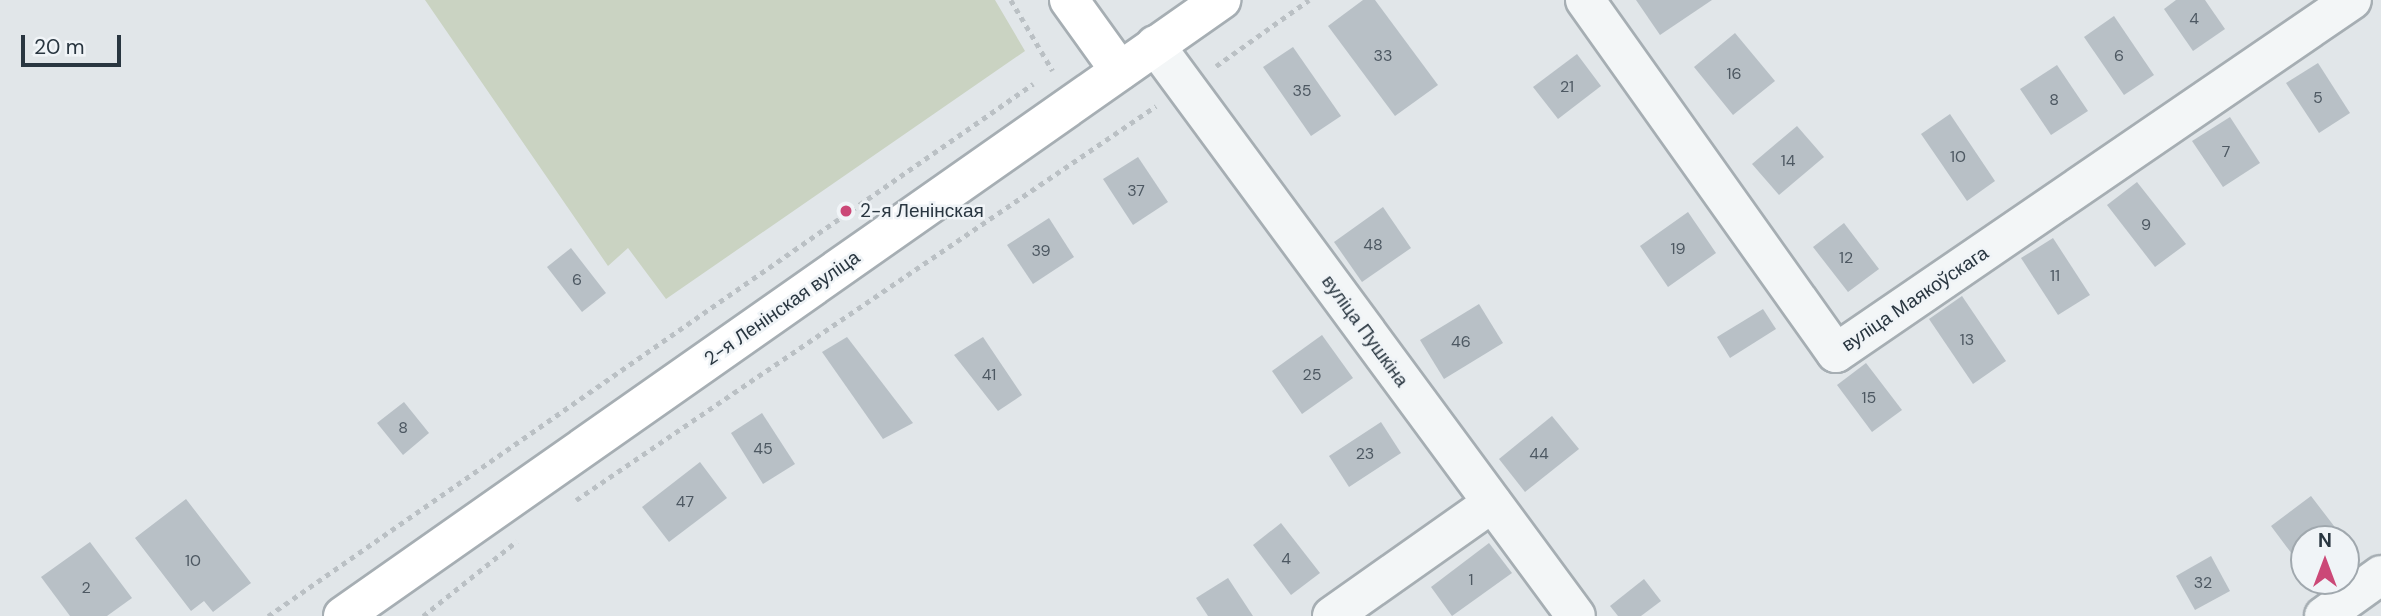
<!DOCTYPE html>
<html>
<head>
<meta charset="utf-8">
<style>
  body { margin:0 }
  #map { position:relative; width:2381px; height:616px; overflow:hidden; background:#e1e6e9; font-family:"DM Sans",sans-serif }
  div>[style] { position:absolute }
  .green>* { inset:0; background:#cad3c2 }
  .building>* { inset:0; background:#b8c0c6 }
  .path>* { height:4.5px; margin-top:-2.25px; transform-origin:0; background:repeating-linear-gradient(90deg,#bac0c4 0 5px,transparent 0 10px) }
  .roads { filter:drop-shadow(2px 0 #a6aeb3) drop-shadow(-2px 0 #a6aeb3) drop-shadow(0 2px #a6aeb3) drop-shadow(0 -2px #a6aeb3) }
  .street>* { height:38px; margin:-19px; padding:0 19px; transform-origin:19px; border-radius:19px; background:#f3f6f7 }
  .secondary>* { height:38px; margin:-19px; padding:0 19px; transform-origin:19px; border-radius:19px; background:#fff }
  .dots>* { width:19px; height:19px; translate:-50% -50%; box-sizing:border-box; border:4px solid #f0f4f7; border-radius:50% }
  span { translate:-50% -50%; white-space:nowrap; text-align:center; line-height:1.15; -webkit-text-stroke:5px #f0f4f7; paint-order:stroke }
  .number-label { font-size:16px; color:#4d5862 }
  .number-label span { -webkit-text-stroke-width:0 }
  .poi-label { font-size:19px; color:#293640 }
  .left { translate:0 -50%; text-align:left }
  .street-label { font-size:19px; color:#293640 }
  .north { position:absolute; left:2290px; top:525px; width:70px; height:70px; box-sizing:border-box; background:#f0f4f7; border:2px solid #a0a8ae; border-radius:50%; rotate:0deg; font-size:19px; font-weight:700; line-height:28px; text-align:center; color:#293640 }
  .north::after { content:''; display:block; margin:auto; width:24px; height:32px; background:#cb4877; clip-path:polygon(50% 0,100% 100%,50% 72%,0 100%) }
  .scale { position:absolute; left:21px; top:35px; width:100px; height:32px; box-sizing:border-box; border:4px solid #293640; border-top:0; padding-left:9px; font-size:21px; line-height:24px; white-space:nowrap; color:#293640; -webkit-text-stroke:5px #f0f4f7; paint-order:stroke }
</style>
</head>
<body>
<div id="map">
  <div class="green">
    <i style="clip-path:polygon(425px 0,995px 0,1025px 51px,666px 299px,628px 248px,608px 266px)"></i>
  </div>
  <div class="building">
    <i style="clip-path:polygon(1363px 0,1375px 0,1438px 85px,1395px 116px,1328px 26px)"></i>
    <i style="clip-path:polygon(1636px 0,1712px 0,1660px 35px)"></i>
    <i style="clip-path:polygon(2176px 0,2205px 0,2225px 29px,2193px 51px,2164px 9px)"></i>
    <i style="clip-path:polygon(2114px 16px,2154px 75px,2124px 95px,2084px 37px)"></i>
    <i style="clip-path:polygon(1735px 33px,1775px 81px,1733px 115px,1694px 67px)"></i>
    <i style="clip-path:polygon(1293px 47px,1341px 116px,1311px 136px,1263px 67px)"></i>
    <i style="clip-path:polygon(1577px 54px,1601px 86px,1558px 119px,1533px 87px)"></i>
    <i style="clip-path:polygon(2318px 63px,2350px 113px,2319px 133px,2286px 83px)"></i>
    <i style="clip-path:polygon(2057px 65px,2088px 111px,2051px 135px,2020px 89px)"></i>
    <i style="clip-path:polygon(1950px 114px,1995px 181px,1967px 201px,1921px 134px)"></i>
    <i style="clip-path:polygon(2230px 117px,2260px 163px,2223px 187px,2192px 141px)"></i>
    <i style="clip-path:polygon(1797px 126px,1824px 157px,1779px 195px,1752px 164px)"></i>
    <i style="clip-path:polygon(1138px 157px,1168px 202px,1133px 225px,1103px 179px)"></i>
    <i style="clip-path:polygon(2137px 182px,2186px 244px,2155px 267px,2107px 205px)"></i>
    <i style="clip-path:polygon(1383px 207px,1411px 248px,1362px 282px,1334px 242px)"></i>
    <i style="clip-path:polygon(1688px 212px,1716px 253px,1668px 287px,1640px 246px)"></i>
    <i style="clip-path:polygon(1049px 218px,1074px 257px,1033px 284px,1007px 245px)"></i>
    <i style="clip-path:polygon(1844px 223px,1879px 269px,1848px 292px,1813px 247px)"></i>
    <i style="clip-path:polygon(2053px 238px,2090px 295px,2058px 315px,2021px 258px)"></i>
    <i style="clip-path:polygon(571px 248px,606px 293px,582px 312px,547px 267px)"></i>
    <i style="clip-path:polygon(1962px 296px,2006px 361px,1973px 384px,1929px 319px)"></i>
    <i style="clip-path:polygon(1479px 304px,1503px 343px,1444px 379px,1420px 340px)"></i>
    <i style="clip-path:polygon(1763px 309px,1776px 329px,1730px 358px,1717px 337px)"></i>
    <i style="clip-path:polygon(1322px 335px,1353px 378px,1302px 414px,1272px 371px)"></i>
    <i style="clip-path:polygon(847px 337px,913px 423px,883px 439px,822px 352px)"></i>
    <i style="clip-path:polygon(983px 337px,1022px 395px,998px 411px,954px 355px)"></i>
    <i style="clip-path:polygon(1866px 363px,1902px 410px,1872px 432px,1837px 385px)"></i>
    <i style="clip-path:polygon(404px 402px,429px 433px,403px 455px,377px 423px)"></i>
    <i style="clip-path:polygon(762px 413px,795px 464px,763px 484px,731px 433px)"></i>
    <i style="clip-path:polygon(1552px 416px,1579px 449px,1525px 492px,1499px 459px)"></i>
    <i style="clip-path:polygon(1381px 422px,1401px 453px,1349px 487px,1329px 456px)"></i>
    <i style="clip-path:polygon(700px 462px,727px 498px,669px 542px,642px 507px)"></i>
    <i style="clip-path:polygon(2311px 496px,2344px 539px,2304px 539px,2304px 570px,2271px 526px)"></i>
    <i style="clip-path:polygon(186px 499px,251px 583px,213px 612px,204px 601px,191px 611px,135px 538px)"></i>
    <i style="clip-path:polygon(1281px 523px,1320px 573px,1291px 595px,1253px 545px)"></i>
    <i style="clip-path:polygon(90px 542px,132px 598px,107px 616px,70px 616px,41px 577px)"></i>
    <i style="clip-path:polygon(1489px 543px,1512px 573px,1452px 616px,1431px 587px)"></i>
    <i style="clip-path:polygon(2211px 556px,2230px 591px,2195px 610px,2176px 576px)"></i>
    <i style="clip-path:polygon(1228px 578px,1253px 616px,1208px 616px,1196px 598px)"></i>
    <i style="clip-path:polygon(1644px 579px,1661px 601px,1641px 616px,1618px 616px,1610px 606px)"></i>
  </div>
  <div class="path">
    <i style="left:1011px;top:0;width:82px;rotate:59.4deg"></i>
    <i style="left:1216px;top:66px;width:114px;rotate:-35.4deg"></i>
    <i style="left:576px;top:500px;width:701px;rotate:-34.19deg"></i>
    <i style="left:268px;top:616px;width:932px;rotate:-34.82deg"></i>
    <i style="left:423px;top:616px;width:120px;rotate:-38.6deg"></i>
  </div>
  <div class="roads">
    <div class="street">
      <i style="left:1585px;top:0;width:433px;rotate:54.6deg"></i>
      <i style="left:1836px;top:353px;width:625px;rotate:-34.38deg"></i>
      <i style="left:1155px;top:45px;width:709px;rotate:53.6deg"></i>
      <i style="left:1332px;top:616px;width:196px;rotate:-35.2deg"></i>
      <i style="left:2324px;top:616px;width:70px;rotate:-35.7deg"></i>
    </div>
    <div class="secondary">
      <i style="left:1069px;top:0;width:87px;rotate:54.3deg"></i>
      <i style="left:343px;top:616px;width:1073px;rotate:-35.05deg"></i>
    </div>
  </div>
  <div class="dots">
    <i style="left:846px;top:211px;background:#cb4877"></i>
  </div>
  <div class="number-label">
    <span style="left:2194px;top:19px">4</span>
    <span style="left:1383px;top:56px">33</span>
    <span style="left:2119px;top:56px">6</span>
    <span style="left:1734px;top:74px">16</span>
    <span style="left:1567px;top:87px">21</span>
    <span style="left:1302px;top:91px">35</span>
    <span style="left:2318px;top:98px">5</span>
    <span style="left:2054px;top:100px">8</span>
    <span style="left:2226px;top:152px">7</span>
    <span style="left:1958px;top:157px">10</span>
    <span style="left:1788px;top:161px">14</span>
    <span style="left:1136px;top:191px">37</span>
    <span style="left:2146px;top:225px">9</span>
    <span style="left:1373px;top:245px">48</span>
    <span style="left:1678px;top:249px">19</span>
    <span style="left:1041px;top:251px">39</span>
    <span style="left:1846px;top:258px">12</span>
    <span style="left:2055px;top:276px">11</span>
    <span style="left:577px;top:280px">6</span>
    <span style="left:1967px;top:340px">13</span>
    <span style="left:1461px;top:342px">46</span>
    <span style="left:989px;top:375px">41</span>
    <span style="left:1312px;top:375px">25</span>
    <span style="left:1869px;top:398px">15</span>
    <span style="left:403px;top:428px">8</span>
    <span style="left:763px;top:449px">45</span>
    <span style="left:1365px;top:454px">23</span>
    <span style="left:1539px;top:454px">44</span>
    <span style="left:685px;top:502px">47</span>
    <span style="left:1286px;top:559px">4</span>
    <span style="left:193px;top:561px">10</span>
    <span style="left:1471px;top:580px">1</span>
    <span style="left:2203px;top:583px">32</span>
    <span style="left:86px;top:588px">2</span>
  </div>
  <div class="poi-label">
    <span class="left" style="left:860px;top:211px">2-я Ленінская</span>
  </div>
  <div class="street-label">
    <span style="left:1915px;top:299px;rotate:-34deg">вуліца Маякоўскага</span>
    <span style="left:782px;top:308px;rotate:-35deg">2-я Ленінская вуліца</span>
    <span style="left:1365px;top:331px;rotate:54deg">вуліца Пушкіна</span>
  </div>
  <div class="north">N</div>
  <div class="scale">20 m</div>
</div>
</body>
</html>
